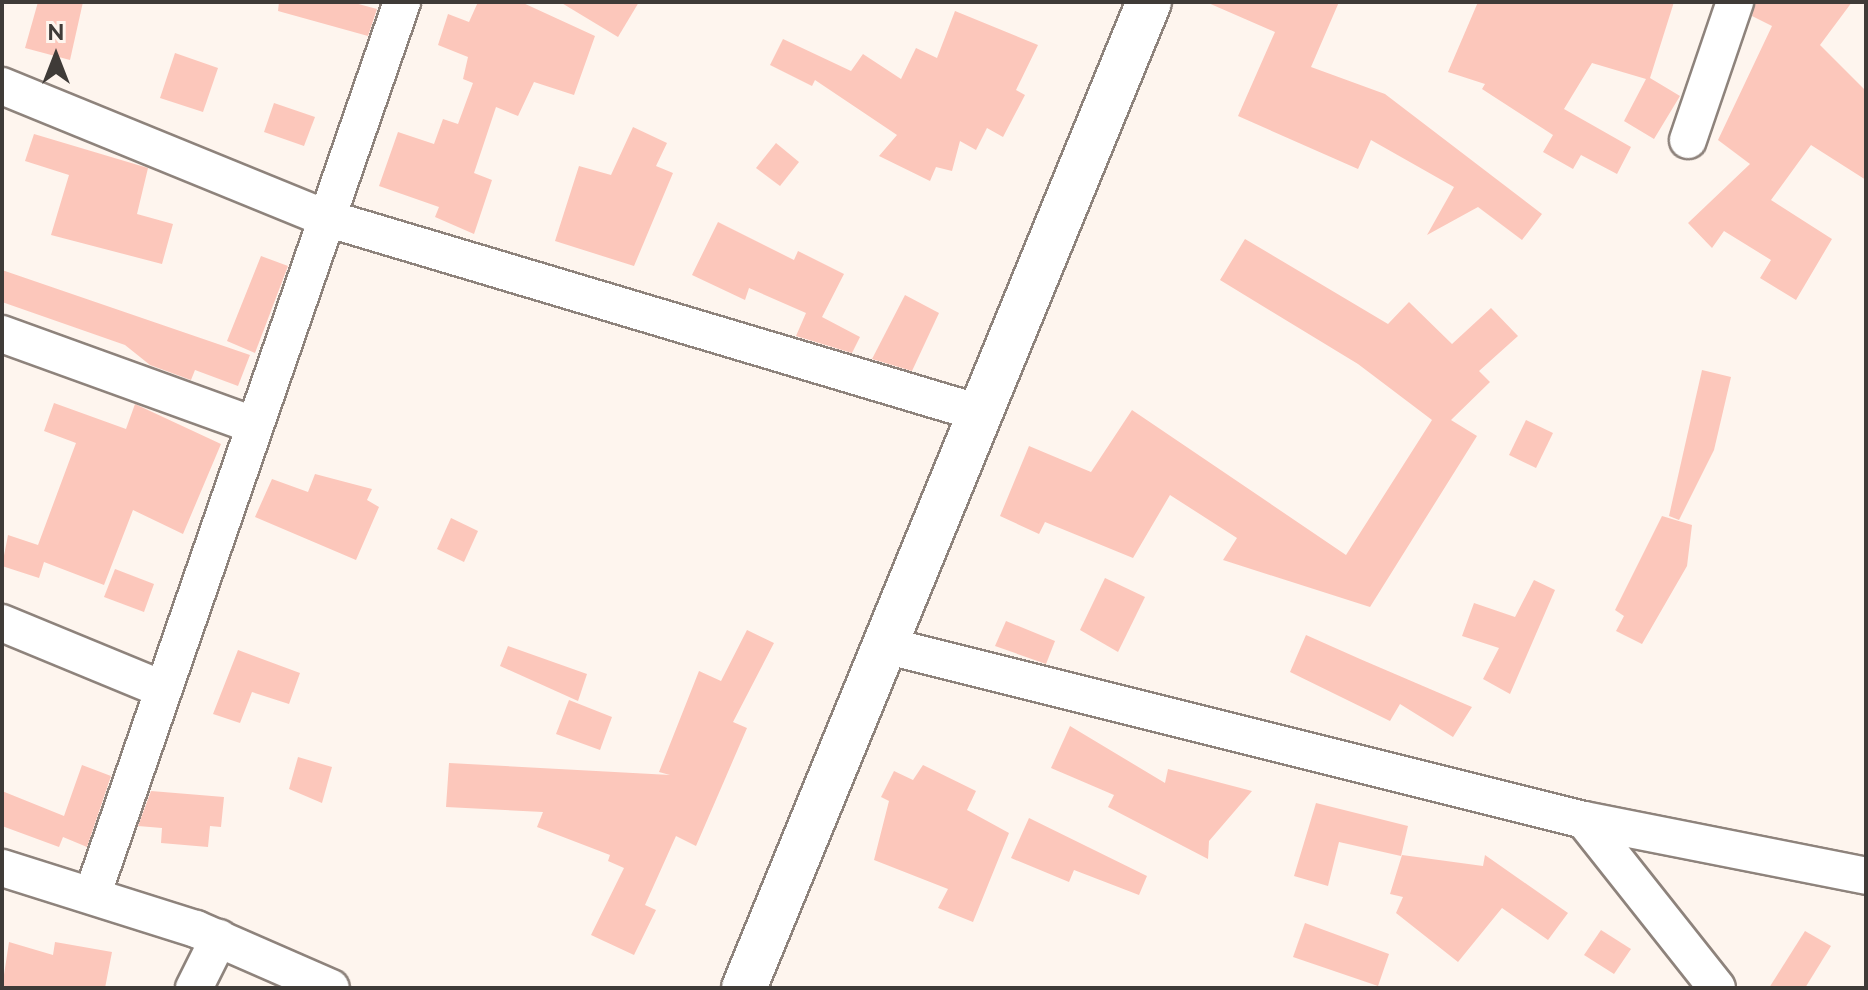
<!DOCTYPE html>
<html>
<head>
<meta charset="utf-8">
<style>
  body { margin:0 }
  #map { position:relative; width:1868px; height:990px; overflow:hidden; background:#fef5ee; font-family:Raleway,sans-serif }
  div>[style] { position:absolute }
  .building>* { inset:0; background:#fcc7bb }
  .roads { filter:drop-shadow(2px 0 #8e837c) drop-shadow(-2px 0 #8e837c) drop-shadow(0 2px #8e837c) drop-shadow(0 -2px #8e837c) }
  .minor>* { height:36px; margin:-18px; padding:0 18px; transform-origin:18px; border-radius:18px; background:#fff }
  .highway>* { height:44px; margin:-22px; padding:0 22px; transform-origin:22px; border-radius:22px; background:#fff }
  span { translate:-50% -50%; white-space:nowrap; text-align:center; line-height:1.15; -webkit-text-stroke:6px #fef5ee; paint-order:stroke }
  .frame { position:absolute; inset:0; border:4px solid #3f3b38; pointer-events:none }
  .north { position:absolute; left:16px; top:16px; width:80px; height:80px; -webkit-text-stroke:6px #fef5ee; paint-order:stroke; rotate:0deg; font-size:22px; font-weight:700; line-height:32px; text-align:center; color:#3f3b38 }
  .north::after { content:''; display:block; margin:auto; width:28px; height:36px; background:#3f3b38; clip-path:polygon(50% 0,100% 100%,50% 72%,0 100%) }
</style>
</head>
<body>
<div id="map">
  <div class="building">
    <i style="clip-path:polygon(38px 2px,83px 2px,70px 60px,25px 48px)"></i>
    <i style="clip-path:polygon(279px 2px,351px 2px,377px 9px,368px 36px,278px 11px)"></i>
    <i style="clip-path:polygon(478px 2px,521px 2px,595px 36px,574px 95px,534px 82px,518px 116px,496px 107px,474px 173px,492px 180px,474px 234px,435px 217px,439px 207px,379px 186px,398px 132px,434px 144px,443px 119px,458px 124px,473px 83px,463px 79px,468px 57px,438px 45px,448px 14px,469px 22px)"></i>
    <i style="clip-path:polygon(560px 2px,639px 2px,618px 37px)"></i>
    <i style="clip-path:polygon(1206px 2px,1339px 2px,1311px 67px,1385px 94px,1542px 214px,1522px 240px,1478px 207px,1427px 235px,1454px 187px,1371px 140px,1358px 169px,1238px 116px,1275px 32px)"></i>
    <i style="clip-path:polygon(1478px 2px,1674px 2px,1650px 78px,1680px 96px,1654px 139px,1624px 121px,1646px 79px,1592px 63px,1564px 109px,1631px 147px,1617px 174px,1581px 155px,1573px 169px,1543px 152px,1553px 135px,1482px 89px,1485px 84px,1448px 72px)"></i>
    <i style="clip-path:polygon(1755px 2px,1852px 2px,1820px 45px,1866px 91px,1866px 180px,1811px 145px,1771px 200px,1832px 239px,1796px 300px,1760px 278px,1771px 260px,1724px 231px,1712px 248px,1688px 223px,1750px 164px,1718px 140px,1772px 26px,1752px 16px)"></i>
    <i style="clip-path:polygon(955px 11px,1038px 45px,1016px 90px,1025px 95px,1003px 137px,987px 128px,976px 150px,960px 141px,952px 171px,936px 167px,930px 181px,879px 156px,897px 135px,815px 80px,812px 86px,770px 65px,783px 39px,851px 71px,863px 54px,901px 79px,916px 48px,937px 58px)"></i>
    <i style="clip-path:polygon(175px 53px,218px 68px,203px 112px,160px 98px)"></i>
    <i style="clip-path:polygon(274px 103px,315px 117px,304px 146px,264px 132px)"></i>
    <i style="clip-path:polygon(633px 127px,667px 143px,656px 166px,673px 173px,634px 266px,555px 241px,579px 166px,611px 175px)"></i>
    <i style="clip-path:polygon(34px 134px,148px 168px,137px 214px,173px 224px,162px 264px,51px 235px,69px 175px,25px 161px)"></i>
    <i style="clip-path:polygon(776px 143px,799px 162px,780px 186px,756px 168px)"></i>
    <i style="clip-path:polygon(718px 222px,794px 260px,798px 251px,844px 274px,822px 317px,860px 337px,852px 353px,796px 336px,806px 313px,749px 288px,745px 300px,692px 275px)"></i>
    <i style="clip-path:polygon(1245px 239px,1388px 324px,1409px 302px,1452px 344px,1491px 308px,1518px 336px,1479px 371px,1490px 382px,1451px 420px,1477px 436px,1370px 607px,1223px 560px,1237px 538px,1170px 495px,1133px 558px,1045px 522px,1039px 534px,1000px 516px,1029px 446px,1091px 472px,1132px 410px,1346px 555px,1432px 420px,1358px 364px,1220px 280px)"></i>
    <i style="clip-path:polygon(261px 256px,288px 266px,255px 353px,227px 341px)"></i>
    <i style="clip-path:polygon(2px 270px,250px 355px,238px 386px,195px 370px,191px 380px,150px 365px,125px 345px,2px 302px)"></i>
    <i style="clip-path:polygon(905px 295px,939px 313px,912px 371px,872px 359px)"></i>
    <i style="clip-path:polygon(1702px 370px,1731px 377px,1714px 450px,1679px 520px,1669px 516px)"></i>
    <i style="clip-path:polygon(54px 403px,126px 429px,135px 404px,221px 444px,183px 534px,133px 510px,104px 585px,44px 562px,39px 578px,2px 566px,8px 535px,38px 545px,76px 443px,44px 431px)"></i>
    <i style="clip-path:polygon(1526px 420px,1553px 433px,1536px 468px,1509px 455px)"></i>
    <i style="clip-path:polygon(315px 474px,372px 489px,367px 500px,379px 507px,356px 560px,255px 517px,272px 479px,308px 492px)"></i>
    <i style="clip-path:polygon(1662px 516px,1692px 525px,1687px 566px,1642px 644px,1616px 631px,1624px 616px,1615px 610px)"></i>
    <i style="clip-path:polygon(451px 518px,478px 531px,464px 562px,437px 549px)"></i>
    <i style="clip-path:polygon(115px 569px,154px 584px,144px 612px,104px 597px)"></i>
    <i style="clip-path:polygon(1105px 578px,1145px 597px,1118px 652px,1080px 630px)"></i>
    <i style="clip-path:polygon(1534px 580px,1555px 590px,1510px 694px,1483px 679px,1499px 648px,1462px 636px,1474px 603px,1515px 617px)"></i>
    <i style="clip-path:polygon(1006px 621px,1055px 641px,1046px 664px,995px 646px)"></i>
    <i style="clip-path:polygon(747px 630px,774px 643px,733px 722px,747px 728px,696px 846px,676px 836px,645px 905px,656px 910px,634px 955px,591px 935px,624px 868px,608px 861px,610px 855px,537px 827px,543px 812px,446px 807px,449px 763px,670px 775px,659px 772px,699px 671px,721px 681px)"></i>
    <i style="clip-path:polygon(1306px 635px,1360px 659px,1472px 707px,1453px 737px,1400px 704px,1390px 721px,1290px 672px)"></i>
    <i style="clip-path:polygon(508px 646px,587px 674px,578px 701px,500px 666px)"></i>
    <i style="clip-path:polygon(238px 650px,300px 673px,289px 704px,252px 692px,240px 723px,213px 714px)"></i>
    <i style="clip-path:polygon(569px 700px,612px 717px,600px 750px,556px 734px)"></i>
    <i style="clip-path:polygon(1070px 726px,1165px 783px,1168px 769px,1252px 791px,1209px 841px,1208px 859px,1108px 807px,1114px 795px,1051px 768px)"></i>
    <i style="clip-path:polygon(298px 757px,332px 767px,322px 803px,289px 789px)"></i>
    <i style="clip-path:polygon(82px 765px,111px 776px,87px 847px,63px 837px,59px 847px,2px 826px,2px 791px,64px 816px)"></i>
    <i style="clip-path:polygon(923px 765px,976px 791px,967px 810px,1009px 833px,973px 922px,938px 908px,948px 889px,874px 860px,889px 801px,881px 797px,894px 771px,913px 780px)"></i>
    <i style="clip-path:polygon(151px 791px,224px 797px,221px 827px,210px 826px,208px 847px,161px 843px,162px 828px,138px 826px)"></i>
    <i style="clip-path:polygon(1316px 803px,1408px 826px,1401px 856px,1339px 842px,1328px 886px,1294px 876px)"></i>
    <i style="clip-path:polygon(1029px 818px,1147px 876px,1139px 895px,1074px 870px,1069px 882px,1011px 858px)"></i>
    <i style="clip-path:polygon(1402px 855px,1483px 866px,1485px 855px,1568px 913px,1548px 940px,1502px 908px,1458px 962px,1396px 913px,1403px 897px,1390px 894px)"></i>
    <i style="clip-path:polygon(1305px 923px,1389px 954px,1378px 986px,1293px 957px)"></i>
    <i style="clip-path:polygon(1601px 930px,1631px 949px,1614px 974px,1584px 955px)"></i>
    <i style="clip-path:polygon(1805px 931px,1831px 946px,1805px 988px,1769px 988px)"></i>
    <i style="clip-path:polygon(9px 942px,53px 955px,55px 942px,112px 952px,105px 988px,2px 988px)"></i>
  </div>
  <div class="roads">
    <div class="minor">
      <i style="left:2px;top:86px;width:350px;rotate:22.2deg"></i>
      <i style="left:326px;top:218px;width:686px;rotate:16.61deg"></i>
      <i style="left:1688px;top:140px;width:146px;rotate:-71.2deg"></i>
      <i style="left:2px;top:334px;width:268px;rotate:19.9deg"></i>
      <i style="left:2px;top:623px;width:173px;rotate:22.4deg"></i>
      <i style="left:884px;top:645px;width:722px;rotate:14.04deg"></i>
      <i style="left:1584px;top:820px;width:214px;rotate:51.6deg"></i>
      <i style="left:1584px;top:820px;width:288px;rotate:11.2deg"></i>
      <i style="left:2px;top:868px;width:203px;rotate:17.5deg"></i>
      <i style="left:196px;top:929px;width:147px;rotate:23.6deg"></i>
      <i style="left:93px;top:893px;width:943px;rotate:-70.87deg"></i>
      <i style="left:194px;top:988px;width:56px;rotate:-63.4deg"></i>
    </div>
    <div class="highway">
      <i style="left:744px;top:988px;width:1066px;rotate:-67.67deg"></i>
    </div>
  </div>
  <div class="frame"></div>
  <div class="north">N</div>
</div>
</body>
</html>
